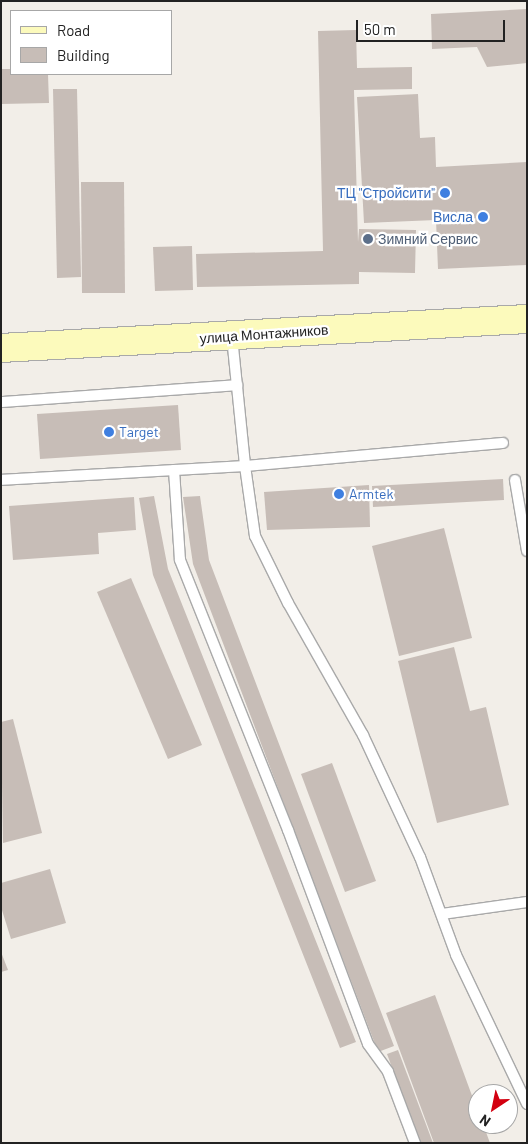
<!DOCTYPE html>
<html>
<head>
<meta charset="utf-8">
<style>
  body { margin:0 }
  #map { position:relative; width:528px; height:1144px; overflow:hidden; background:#f2eee8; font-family:Barlow,sans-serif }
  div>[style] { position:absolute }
  .building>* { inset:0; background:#c7bdb7 }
  .roads { filter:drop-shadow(1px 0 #a9a9a9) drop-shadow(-1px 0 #a9a9a9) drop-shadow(0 1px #a9a9a9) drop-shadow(0 -1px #a9a9a9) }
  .service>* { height:10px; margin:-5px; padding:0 5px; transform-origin:5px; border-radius:5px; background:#fff }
  .secondary>* { height:28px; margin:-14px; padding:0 14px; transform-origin:14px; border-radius:14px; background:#fcfabc }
  .dots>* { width:14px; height:14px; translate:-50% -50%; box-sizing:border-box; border:2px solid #fff; border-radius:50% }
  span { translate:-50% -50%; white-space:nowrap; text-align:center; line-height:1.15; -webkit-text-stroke:4.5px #fff; paint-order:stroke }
  .shop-label { font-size:14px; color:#366cbe }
  .right { translate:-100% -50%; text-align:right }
  .left { translate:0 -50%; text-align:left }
  .service-label { font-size:14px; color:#4e5e75 }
  .street-label { font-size:14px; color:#222 }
  .frame { position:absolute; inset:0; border:2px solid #222; pointer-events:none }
  .legend { position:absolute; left:10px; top:10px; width:162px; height:65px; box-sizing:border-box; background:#fff; border:1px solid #a7a7a7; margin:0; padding:6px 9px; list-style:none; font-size:15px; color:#222 }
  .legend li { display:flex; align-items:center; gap:10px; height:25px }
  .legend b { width:25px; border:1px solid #a7a7a7 }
  .north { position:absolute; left:468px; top:1084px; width:50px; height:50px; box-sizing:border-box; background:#fff; border:1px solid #a7a7a7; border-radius:50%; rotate:214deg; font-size:14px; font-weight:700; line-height:20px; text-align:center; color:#222 }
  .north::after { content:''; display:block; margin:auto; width:18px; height:22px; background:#d30010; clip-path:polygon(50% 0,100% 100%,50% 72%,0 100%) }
  .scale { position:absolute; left:356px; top:20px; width:149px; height:22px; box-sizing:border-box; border:2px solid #222; border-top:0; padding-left:6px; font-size:15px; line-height:18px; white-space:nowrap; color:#222; -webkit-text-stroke:4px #fff; paint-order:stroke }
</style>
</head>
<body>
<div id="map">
  <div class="building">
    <i style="clip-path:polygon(527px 9px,527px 63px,487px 67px,477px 47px,432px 49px,431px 14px)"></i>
    <i style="clip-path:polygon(356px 30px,357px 68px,412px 67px,412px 89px,354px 90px,358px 242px,359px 229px,416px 230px,415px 273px,359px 272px,359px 284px,197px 287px,196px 254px,323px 251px,318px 31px)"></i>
    <i style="clip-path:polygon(1px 69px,11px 69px,11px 74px,48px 74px,49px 103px,1px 104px)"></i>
    <i style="clip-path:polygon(53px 89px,77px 89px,81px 277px,57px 278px)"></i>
    <i style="clip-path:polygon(418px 94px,420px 138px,435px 137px,436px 167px,527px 162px,527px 265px,438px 269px,436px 220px,364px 223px,357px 97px)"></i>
    <i style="clip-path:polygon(81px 182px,124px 182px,125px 293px,82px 293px)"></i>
    <i style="clip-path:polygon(192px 246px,193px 290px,155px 291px,153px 247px)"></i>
    <i style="clip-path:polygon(178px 405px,181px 450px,40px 459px,37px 414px)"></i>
    <i style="clip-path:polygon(503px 479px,504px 500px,373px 507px,372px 486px)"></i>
    <i style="clip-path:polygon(369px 485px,370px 527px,267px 530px,264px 492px)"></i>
    <i style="clip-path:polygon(154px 496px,168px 569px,356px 1042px,340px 1048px,153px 575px,139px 498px)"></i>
    <i style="clip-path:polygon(200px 496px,209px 560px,394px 1046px,378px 1052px,193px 564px,183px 497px)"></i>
    <i style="clip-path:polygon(134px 497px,136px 530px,98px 533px,99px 554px,13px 560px,9px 506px)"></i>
    <i style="clip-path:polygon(444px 528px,472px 638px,399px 656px,372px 546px)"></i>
    <i style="clip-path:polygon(131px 578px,202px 745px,168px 759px,97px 592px)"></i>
    <i style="clip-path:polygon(454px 647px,470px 711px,486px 707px,509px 805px,437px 823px,398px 661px)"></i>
    <i style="clip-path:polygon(13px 719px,42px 833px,3px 843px,1px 722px)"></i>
    <i style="clip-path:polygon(332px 763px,376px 881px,345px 892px,301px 774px)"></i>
    <i style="clip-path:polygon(50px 869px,66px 923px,11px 939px,1px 907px,1px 883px)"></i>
    <i style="clip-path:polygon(1px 952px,8px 970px,1px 972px)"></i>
    <i style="clip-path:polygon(435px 995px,478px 1112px,478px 1124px,483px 1124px,490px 1143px,434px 1143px,386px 1013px)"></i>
    <i style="clip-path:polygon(398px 1050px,433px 1143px,420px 1143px,387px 1054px)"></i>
  </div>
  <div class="roads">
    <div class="service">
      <i style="left:232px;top:337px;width:130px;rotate:84.2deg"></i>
      <i style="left:245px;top:466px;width:259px;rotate:-5.1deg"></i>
      <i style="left:1px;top:402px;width:237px;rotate:-4.1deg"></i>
      <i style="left:174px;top:470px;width:90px;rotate:86.2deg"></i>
      <i style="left:180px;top:560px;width:291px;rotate:68.2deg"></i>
      <i style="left:288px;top:830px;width:228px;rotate:69.5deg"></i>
      <i style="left:368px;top:1044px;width:34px;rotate:54deg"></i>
      <i style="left:388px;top:1072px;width:76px;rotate:69.2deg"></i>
      <i style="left:1px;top:480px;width:244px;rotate:-3.3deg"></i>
      <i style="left:245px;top:466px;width:71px;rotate:81.9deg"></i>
      <i style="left:255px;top:536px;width:75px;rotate:63.8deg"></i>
      <i style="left:288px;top:603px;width:152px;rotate:60.4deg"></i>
      <i style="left:363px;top:735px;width:135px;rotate:65deg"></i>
      <i style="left:420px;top:857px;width:104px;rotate:69.8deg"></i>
      <i style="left:456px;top:955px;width:165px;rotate:64.5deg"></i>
      <i style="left:515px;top:480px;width:72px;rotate:80.4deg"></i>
      <i style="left:442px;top:914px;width:86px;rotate:-8deg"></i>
    </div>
    <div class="secondary">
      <i style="left:1px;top:348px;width:527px;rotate:-3.16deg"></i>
    </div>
  </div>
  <div class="dots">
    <i style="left:445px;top:193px;background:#3f7fe0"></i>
    <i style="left:483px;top:217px;background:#3f7fe0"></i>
    <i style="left:368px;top:239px;background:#5c6f8a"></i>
    <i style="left:109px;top:432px;background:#3f7fe0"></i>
    <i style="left:339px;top:494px;background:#3f7fe0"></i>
  </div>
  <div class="shop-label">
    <span class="right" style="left:435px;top:193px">ТЦ "Стройсити"</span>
    <span class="right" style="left:473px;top:217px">Висла</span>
    <span class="left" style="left:119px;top:432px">Target</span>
    <span class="left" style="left:349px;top:494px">Armtek</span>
  </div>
  <div class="service-label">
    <span class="left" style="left:378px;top:239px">Зимний Сервис</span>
  </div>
  <div class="street-label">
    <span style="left:264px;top:334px;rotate:-4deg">улица Монтажников</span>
  </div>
  <div class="frame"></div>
  <ul class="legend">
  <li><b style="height:6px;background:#fcfabc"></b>Road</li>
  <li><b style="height:14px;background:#c7bdb7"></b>Building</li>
  </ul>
  <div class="north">N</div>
  <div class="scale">50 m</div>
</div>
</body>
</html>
